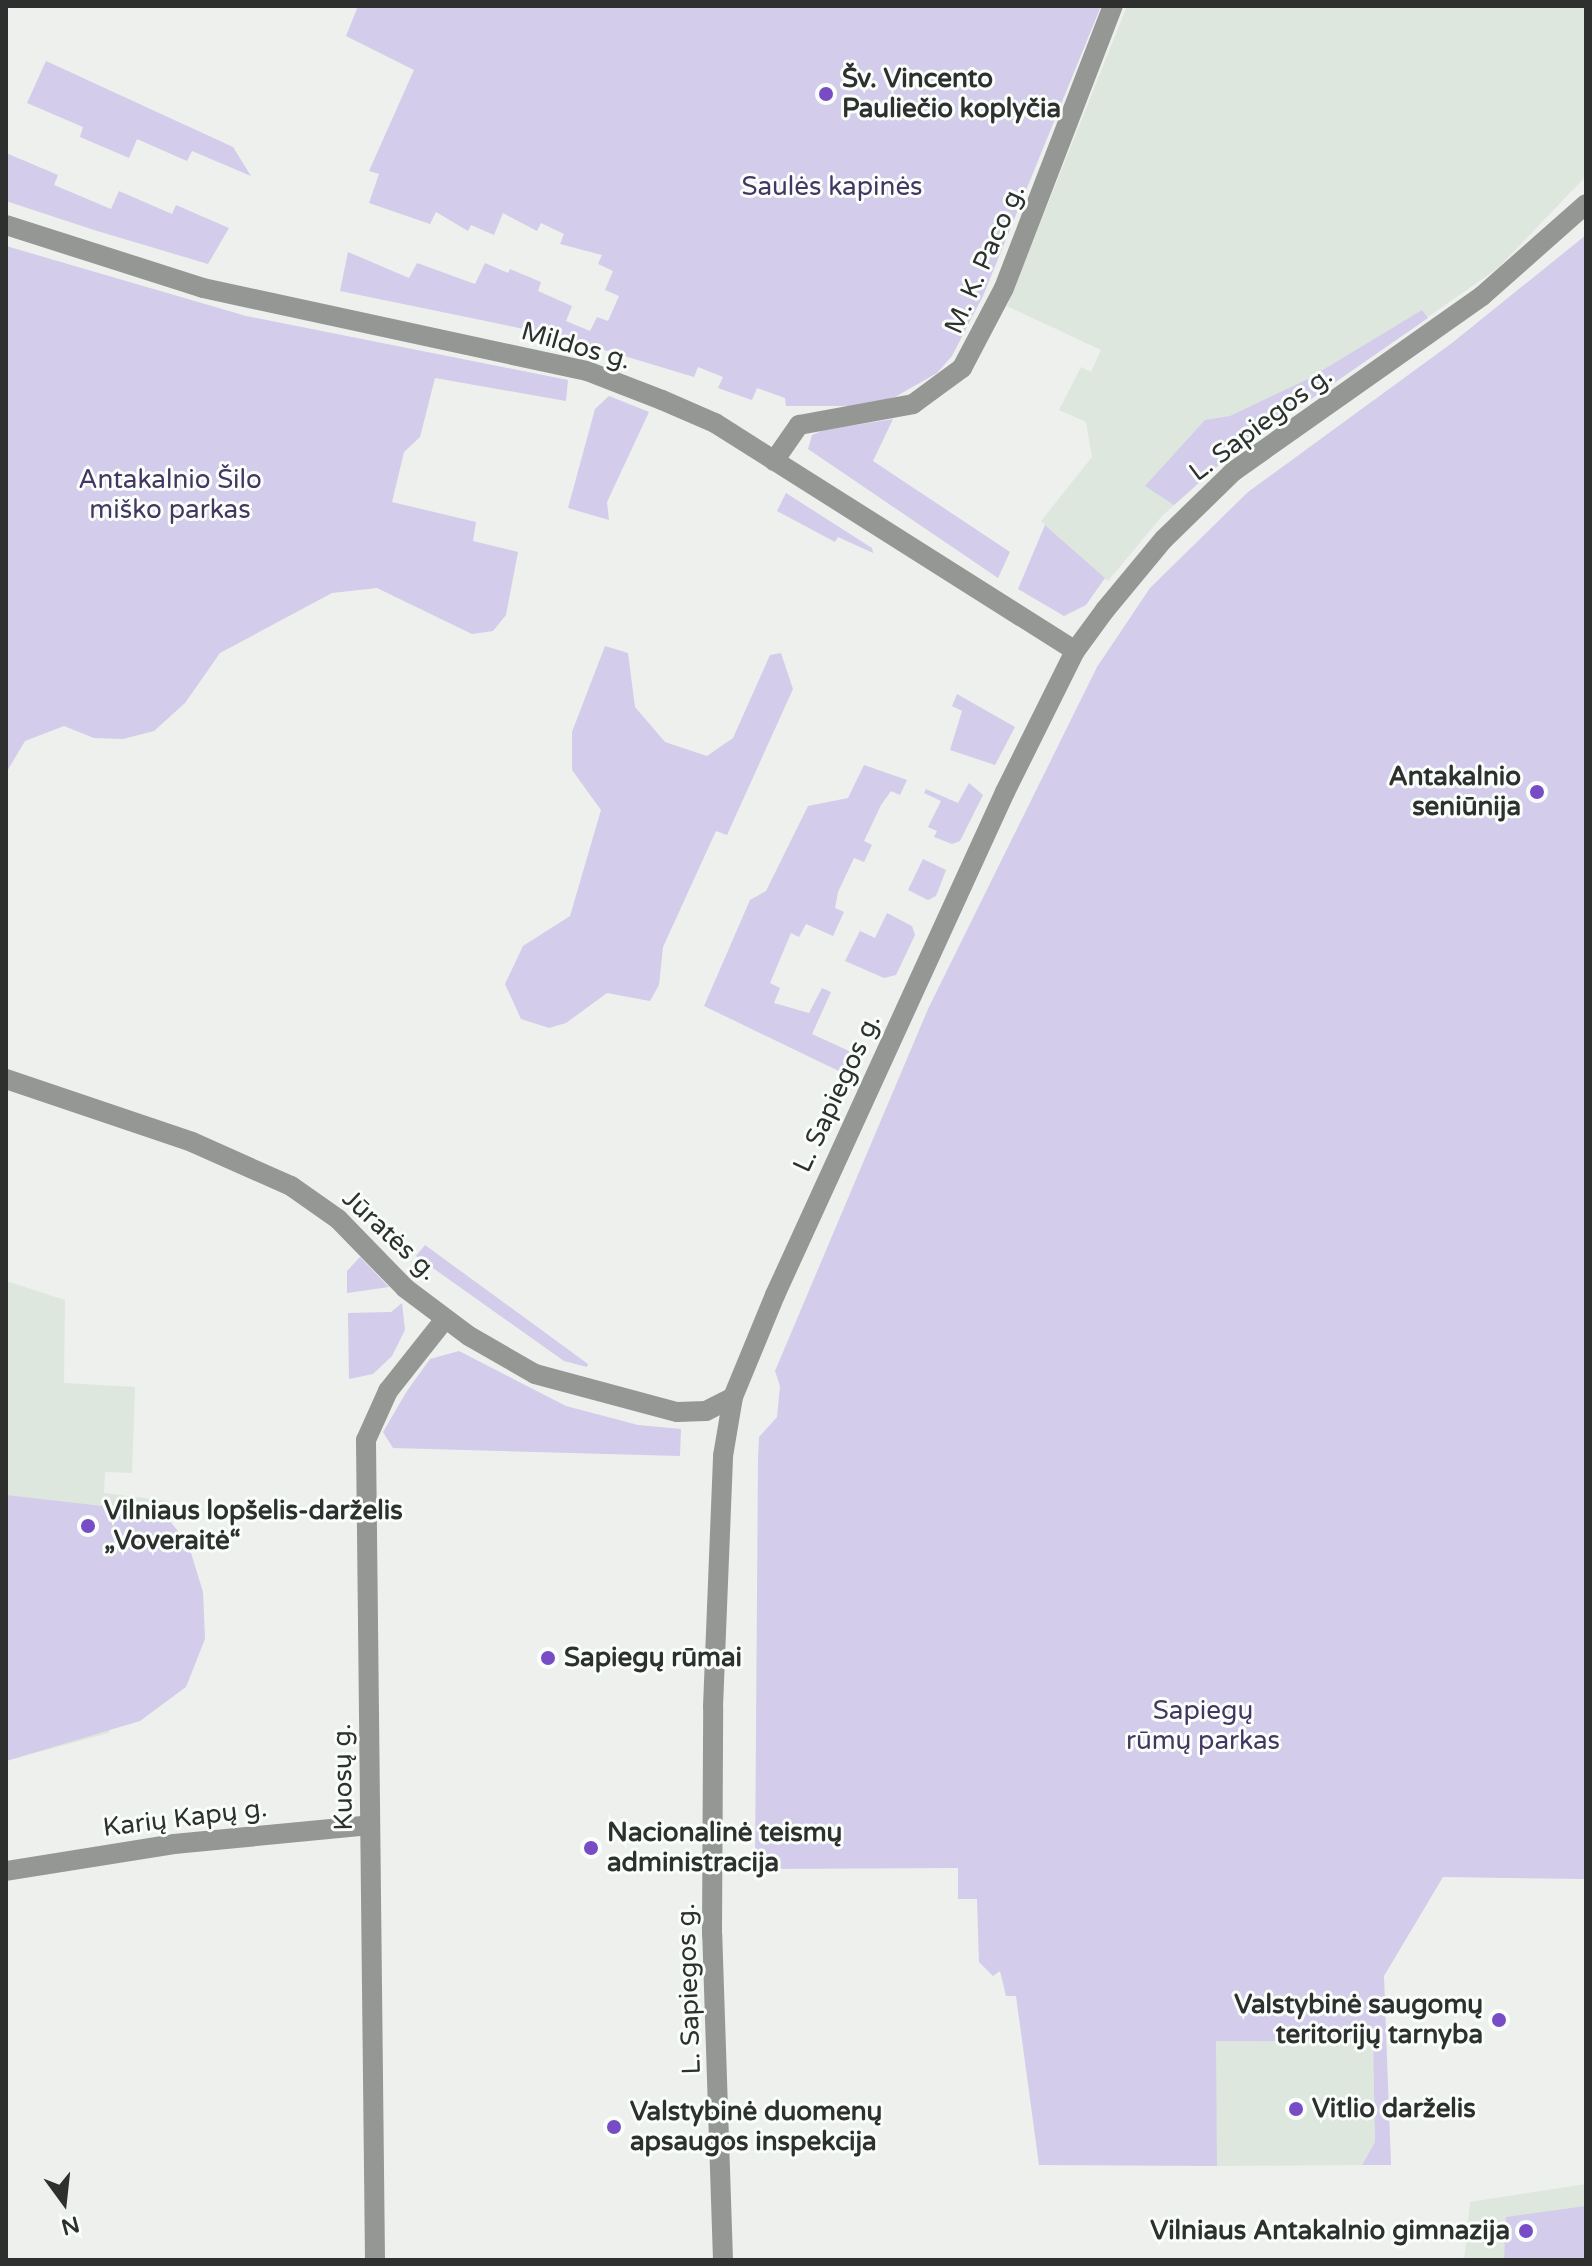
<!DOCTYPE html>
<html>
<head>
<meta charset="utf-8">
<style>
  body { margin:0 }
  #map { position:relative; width:1592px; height:2266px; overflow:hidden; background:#edf0ed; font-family:"Varela Round",sans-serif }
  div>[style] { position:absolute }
  .built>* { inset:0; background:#dde7de }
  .green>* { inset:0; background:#d3ccea }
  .minor>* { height:20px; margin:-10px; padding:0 10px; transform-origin:10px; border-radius:10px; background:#959795 }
  .dots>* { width:22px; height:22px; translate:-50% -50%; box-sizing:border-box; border:4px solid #fafefa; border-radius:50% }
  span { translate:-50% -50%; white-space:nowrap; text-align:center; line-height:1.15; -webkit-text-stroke:6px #fafefa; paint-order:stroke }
  .poi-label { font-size:26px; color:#2e302f; font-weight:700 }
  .left { translate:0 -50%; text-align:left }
  .right { translate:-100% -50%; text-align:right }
  .park-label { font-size:26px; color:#443663 }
  .street-label { font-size:26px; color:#2e302f }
  .frame { position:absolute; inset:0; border:8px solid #2e302f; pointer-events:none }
  .north { position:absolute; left:24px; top:2162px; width:80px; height:80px; -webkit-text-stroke:6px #fafefa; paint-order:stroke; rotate:165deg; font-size:22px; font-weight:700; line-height:32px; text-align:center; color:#2e302f }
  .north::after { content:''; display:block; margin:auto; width:28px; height:36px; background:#2e302f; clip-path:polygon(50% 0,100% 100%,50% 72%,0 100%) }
</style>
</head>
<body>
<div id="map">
  <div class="built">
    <i style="clip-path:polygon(1127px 6px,1586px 6px,1586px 176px,1498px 268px,1229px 456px,1162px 516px,1108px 581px,1041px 521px,1092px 457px,1086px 422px,1059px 410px,1081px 367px,1091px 372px,1101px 350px,1007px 306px)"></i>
    <i style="clip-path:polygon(6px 1281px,65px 1300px,64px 1383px,135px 1387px,132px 1473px,105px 1472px,104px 1493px,169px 1501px,172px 1550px,109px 1733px,6px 1761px)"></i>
    <i style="clip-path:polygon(1215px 2041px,1373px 2042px,1375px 2142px,1362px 2165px,1217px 2166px)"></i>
    <i style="clip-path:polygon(1586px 2184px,1586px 2260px,1464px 2260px,1470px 2202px)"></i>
  </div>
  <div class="green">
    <i style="clip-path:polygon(358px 6px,1101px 6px,983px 296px,952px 356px,937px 373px,895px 397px,864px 406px,786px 406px,785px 398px,757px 388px,752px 400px,718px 388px,723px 377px,698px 367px,694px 377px,558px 336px,340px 291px,348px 252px,409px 278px,417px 263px,475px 284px,485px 263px,508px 273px,510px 269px,541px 282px,538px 291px,572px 306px,566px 321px,590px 331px,597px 317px,608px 321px,619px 296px,605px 290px,613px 271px,598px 264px,602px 255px,560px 244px,564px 234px,541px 223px,537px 231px,503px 213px,494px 235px,471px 225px,468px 231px,436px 212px,430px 224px,369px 203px,379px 174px,369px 171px,414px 70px,346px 36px)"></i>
    <i style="clip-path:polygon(46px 61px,233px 147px,251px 176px,192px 151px,187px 161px,137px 139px,129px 158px,80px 137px,83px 127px,27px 103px)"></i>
    <i style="clip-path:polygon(6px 153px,58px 175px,54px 185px,111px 209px,119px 191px,172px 214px,176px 205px,229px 228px,208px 264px,94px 230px,6px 201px)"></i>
    <i style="clip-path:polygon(1586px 235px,1586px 1879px,1443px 1877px,1384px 1976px,1391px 2165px,1362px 2165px,1375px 2142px,1373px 2042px,1216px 2041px,1217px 2166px,1039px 2165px,1016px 1996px,1006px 1996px,1000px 1971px,993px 1976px,979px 1962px,977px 1899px,958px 1899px,958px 1868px,755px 1869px,758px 1458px,759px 1437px,777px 1417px,780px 1386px,775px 1371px,928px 1009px,1097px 667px,1150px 588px,1248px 492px,1452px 343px)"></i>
    <i style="clip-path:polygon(6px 246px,246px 316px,568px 380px,566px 401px,435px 378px,420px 437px,404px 452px,392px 502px,476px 522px,473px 541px,518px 552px,506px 615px,493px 631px,472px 634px,377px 588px,332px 593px,220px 653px,185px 703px,154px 731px,123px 739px,94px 738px,64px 726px,25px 741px,6px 773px)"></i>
    <i style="clip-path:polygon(1422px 310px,1428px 318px,1229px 456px,1174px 505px,1145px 486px,1205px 420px,1230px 416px,1308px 379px)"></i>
    <i style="clip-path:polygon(609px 396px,649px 412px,607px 502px,609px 520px,568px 508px,595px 409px)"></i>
    <i style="clip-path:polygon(893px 419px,873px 461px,1010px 552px,998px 578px,808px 449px,812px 435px,824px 430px)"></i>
    <i style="clip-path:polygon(786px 493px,872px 548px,873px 553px,838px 537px,835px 542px,777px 511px)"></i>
    <i style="clip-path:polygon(1045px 525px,1105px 578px,1086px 605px,1064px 616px,1018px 589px)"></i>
    <i style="clip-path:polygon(605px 646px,628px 653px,635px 707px,665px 742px,707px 756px,733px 738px,770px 655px,781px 653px,793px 689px,727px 835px,716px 831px,663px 947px,659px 985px,650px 1001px,607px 993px,566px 1023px,549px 1028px,521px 1019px,505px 984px,523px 946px,570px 916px,601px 810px,572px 770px,572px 732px)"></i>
    <i style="clip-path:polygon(957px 694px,1015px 727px,995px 765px,950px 750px,962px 711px,952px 706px)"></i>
    <i style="clip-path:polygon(864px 765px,907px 780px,900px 795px,891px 791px,881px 805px,864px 841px,872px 845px,864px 862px,854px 858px,838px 892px,835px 908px,844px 912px,833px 936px,806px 924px,799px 937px,791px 933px,770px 983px,780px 988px,774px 1003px,809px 1013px,822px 988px,831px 992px,812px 1034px,849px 1051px,852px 1060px,845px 1074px,704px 1006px,750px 900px,766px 891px,808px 806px,848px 798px)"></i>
    <i style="clip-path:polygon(969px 783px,983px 795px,960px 841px,952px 844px,934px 837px,937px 831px,928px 827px,941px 801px,924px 793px,926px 789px,958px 803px)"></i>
    <i style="clip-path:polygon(923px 859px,946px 870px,936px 896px,928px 900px,908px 890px)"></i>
    <i style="clip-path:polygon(887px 913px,912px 926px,915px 935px,896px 975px,884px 978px,845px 961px,860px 931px,875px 938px)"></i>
    <i style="clip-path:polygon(425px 1245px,588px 1364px,587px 1367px,564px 1361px,416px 1256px)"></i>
    <i style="clip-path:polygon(360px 1257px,389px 1287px,347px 1293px,347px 1271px)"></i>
    <i style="clip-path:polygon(402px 1303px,405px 1330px,392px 1356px,373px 1374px,349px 1379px,348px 1313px,391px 1312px)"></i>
    <i style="clip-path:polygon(459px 1351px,566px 1406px,638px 1425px,681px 1429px,680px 1456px,393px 1448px,383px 1432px,407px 1391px,430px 1359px)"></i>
    <i style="clip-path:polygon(6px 1495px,163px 1513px,188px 1543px,203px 1592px,205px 1639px,186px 1687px,140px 1721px,6px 1761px)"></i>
    <i style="clip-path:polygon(1586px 2206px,1586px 2260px,1504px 2260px,1506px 2217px)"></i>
  </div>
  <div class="minor">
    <i style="left:6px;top:225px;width:207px;rotate:17.7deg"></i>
    <i style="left:203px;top:288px;width:393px;rotate:12.2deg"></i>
    <i style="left:587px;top:371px;width:80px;rotate:21.1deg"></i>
    <i style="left:662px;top:400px;width:58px;rotate:23.5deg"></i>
    <i style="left:715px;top:423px;width:426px;rotate:32.3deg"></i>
    <i style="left:774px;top:461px;width:44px;rotate:-55.2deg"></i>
    <i style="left:799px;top:425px;width:116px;rotate:-10.4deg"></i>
    <i style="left:913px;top:404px;width:61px;rotate:-36.3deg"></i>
    <i style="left:962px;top:368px;width:90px;rotate:-62.3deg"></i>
    <i style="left:1004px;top:288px;width:302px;rotate:-68.9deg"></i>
    <i style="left:6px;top:1079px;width:196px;rotate:18.7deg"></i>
    <i style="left:192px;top:1142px;width:108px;rotate:24deg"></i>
    <i style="left:291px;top:1186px;width:57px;rotate:35.1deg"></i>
    <i style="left:338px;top:1219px;width:96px;rotate:45.8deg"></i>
    <i style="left:405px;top:1288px;width:80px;rotate:36.9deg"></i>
    <i style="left:469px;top:1336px;width:76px;rotate:29.9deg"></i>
    <i style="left:535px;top:1374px;width:147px;rotate:15deg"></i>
    <i style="left:677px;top:1412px;width:29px;rotate:-2deg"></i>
    <i style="left:706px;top:1411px;width:30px;rotate:-27deg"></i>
    <i style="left:6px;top:1871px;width:170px;rotate:-9.1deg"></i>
    <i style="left:174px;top:1844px;width:197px;rotate:-5.5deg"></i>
    <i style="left:375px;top:2260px;width:820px;rotate:-90.63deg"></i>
    <i style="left:366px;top:1440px;width:54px;rotate:-65.8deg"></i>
    <i style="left:388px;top:1391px;width:92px;rotate:-51.6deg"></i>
    <i style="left:723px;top:2260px;width:326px;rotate:-91.9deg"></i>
    <i style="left:712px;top:1934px;width:227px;rotate:-89.7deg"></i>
    <i style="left:713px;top:1707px;width:251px;rotate:-87.7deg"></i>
    <i style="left:723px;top:1456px;width:60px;rotate:-80.4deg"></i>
    <i style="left:733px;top:1397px;width:110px;rotate:-67.6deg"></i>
    <i style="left:775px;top:1295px;width:553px;rotate:-65.43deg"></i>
    <i style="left:1005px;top:792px;width:157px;rotate:-63.6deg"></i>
    <i style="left:1075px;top:651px;width:51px;rotate:-53.8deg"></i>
    <i style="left:1105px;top:610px;width:92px;rotate:-50.3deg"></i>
    <i style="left:1164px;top:539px;width:98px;rotate:-44.2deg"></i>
    <i style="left:1234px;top:471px;width:304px;rotate:-35.2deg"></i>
    <i style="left:1482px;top:296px;width:139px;rotate:-41.5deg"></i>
  </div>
  <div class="dots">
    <i style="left:826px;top:94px;background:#774cc4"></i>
    <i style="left:1537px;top:792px;background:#774cc4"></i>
    <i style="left:88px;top:1526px;background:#774cc4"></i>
    <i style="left:548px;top:1658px;background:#774cc4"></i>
    <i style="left:591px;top:1848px;background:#774cc4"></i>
    <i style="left:1499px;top:2020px;background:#774cc4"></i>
    <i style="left:1296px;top:2109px;background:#774cc4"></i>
    <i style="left:614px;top:2127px;background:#774cc4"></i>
    <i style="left:1526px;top:2231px;background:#774cc4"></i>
  </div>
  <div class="poi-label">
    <span class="left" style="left:842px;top:94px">Šv. Vincento<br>Pauliečio koplyčia</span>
    <span class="right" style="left:1521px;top:792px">Antakalnio<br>seniūnija</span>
    <span class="left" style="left:104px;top:1526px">Vilniaus lopšelis-darželis<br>„Voveraitė“</span>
    <span class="left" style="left:564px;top:1658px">Sapiegų rūmai</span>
    <span class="left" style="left:607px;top:1848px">Nacionalinė teismų<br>administracija</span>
    <span class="right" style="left:1483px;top:2020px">Valstybinė saugomų<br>teritorijų tarnyba</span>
    <span class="left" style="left:1312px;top:2109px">Vitlio darželis</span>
    <span class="left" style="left:630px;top:2127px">Valstybinė duomenų<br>apsaugos inspekcija</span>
    <span class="right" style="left:1510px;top:2231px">Vilniaus Antakalnio gimnazija</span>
  </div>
  <div class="park-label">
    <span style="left:832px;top:187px">Saulės kapinės</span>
    <span style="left:170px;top:495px">Antakalnio Šilo<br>miško parkas</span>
    <span style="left:1203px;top:1726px">Sapiegų<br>rūmų parkas</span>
  </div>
  <div class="street-label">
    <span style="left:985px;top:259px;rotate:-66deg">M. K. Paco g.</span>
    <span style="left:576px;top:346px;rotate:16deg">Mildos g.</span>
    <span style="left:1261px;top:424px;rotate:-37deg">L. Sapiegos g.</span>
    <span style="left:837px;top:1093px;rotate:-65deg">L. Sapiegos g.</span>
    <span style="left:390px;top:1235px;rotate:43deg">Jūratės g.</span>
    <span style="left:343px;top:1777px;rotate:-91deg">Kuosų g.</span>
    <span style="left:185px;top:1818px;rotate:-7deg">Karių Kapų g.</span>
    <span style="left:689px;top:1989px;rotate:-92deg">L. Sapiegos g.</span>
  </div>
  <div class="frame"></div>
  <div class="north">N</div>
</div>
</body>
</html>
